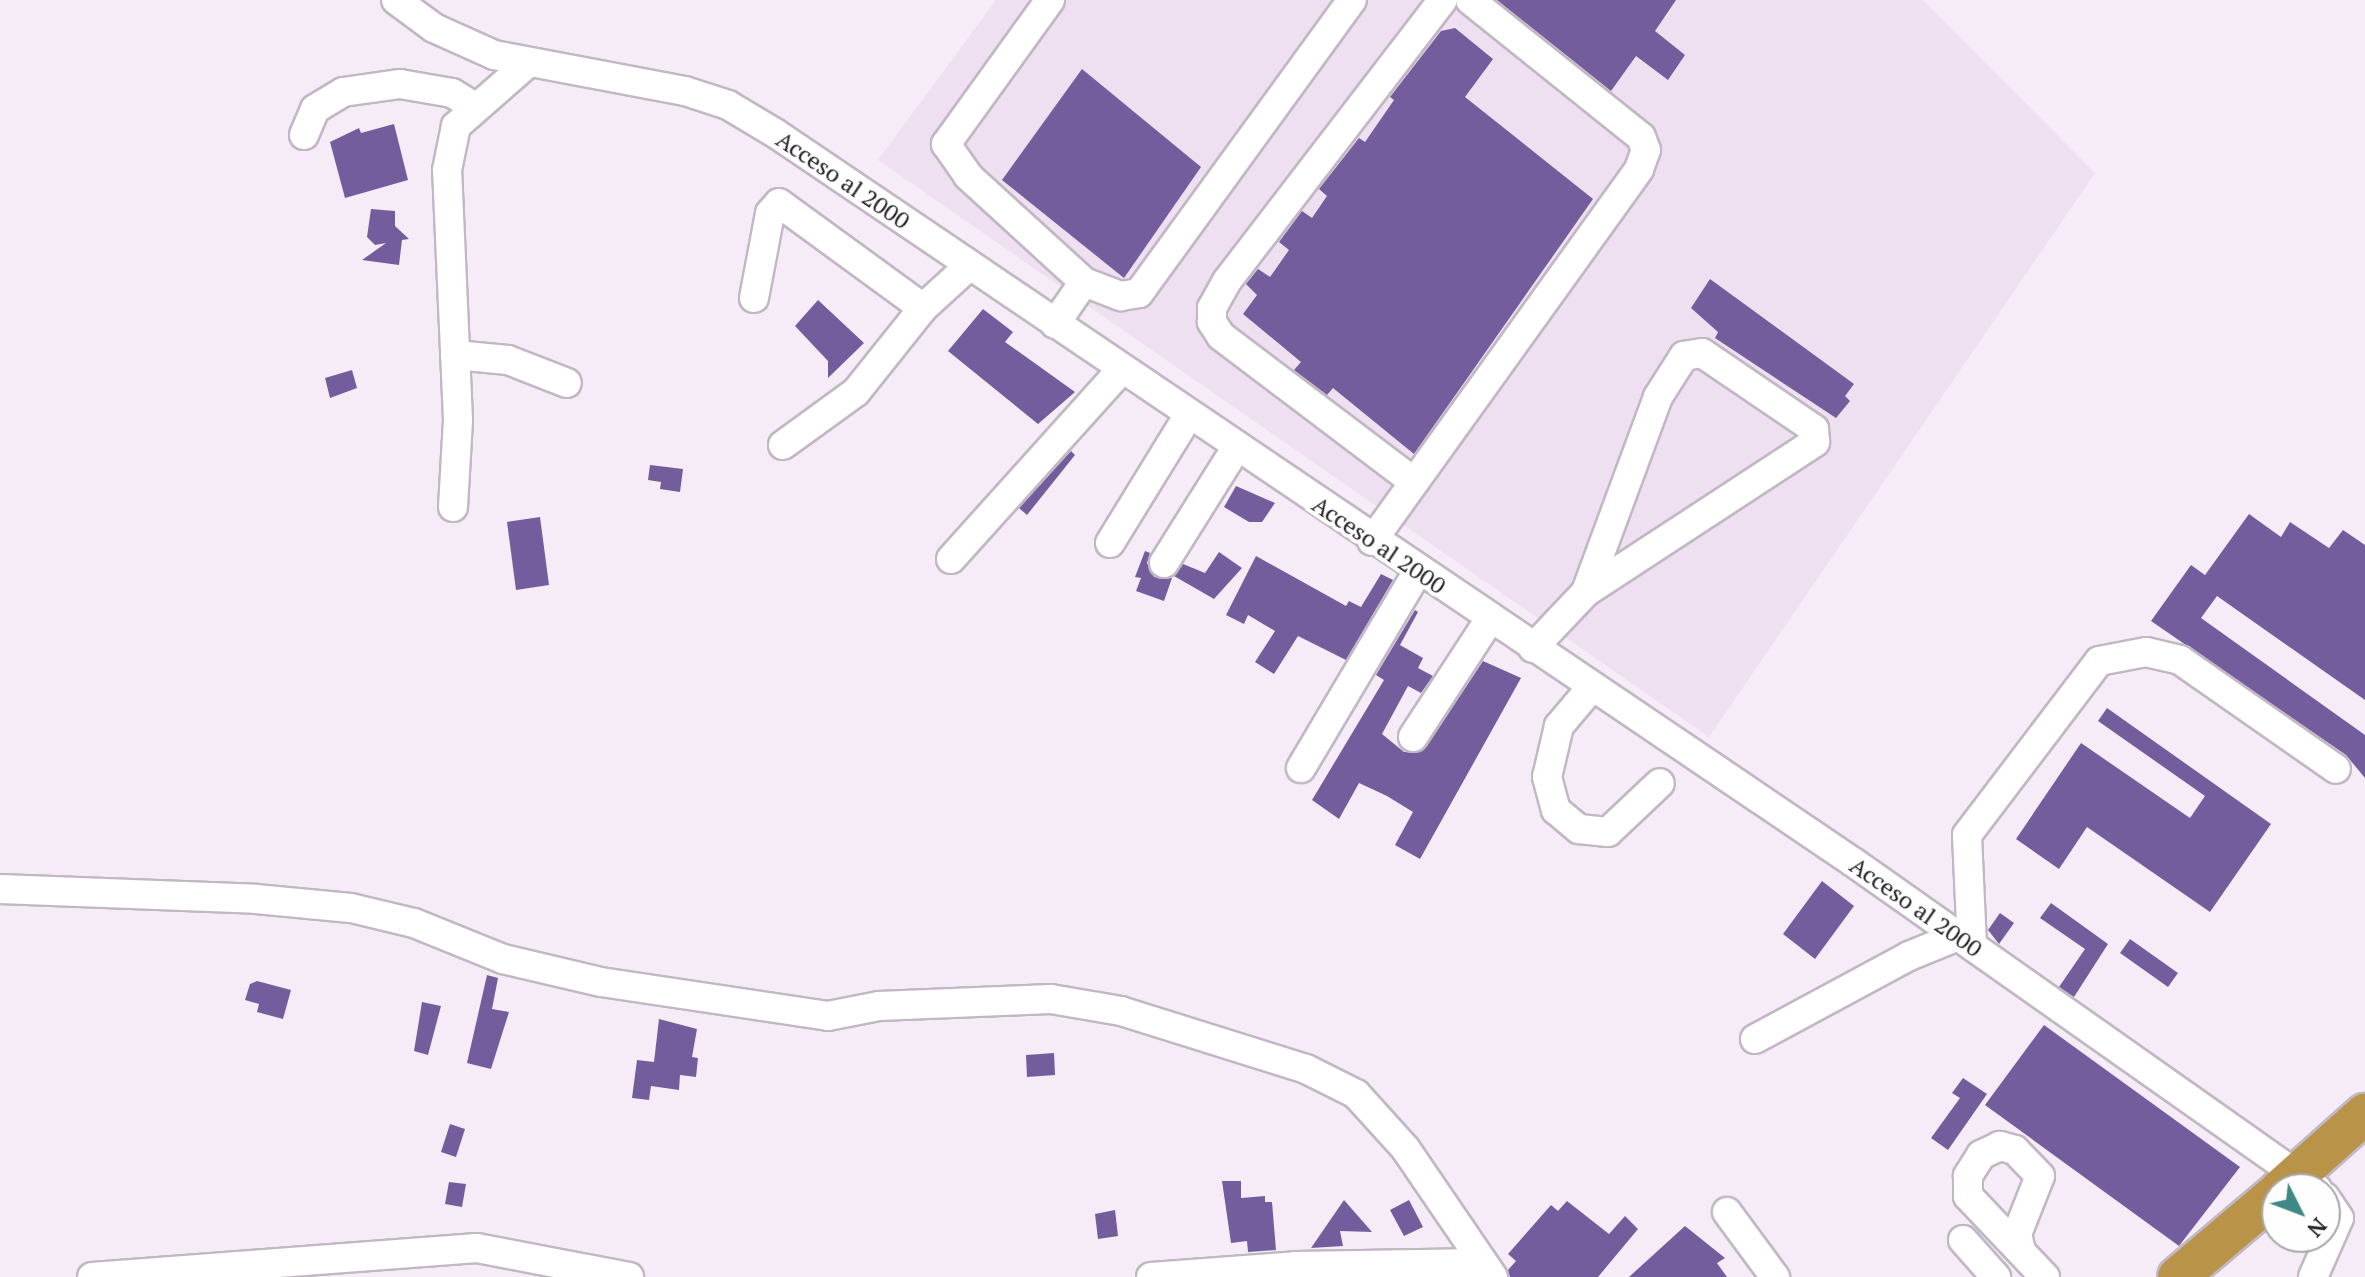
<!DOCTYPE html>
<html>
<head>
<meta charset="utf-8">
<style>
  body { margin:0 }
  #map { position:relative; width:2365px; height:1277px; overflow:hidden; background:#f6ecf8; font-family:"PT Serif",serif }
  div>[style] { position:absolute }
  .built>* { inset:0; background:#eedff1 }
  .building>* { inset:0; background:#745d9d }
  .roads { filter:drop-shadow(2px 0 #c2b8c4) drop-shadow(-2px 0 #c2b8c4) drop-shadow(0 2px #c2b8c4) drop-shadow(0 -2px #c2b8c4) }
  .minor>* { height:28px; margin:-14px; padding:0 14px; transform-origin:14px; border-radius:14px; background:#fff }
  .highway>* { height:40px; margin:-20px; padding:0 20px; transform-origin:20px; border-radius:20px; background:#b99448 }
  span { translate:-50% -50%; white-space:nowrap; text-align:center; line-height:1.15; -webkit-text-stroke:8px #fefefe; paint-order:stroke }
  .street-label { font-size:24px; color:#252126 }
  .north { position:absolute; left:2261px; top:1173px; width:80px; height:80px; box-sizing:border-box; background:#fefefe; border:2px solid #a7a6a8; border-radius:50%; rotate:132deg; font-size:22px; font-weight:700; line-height:32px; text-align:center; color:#252126 }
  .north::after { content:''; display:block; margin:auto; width:28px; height:36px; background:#408885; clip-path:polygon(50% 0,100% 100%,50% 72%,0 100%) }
</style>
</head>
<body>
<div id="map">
  <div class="built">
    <i style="clip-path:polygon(996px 0,1923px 0,2095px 173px,1709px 737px,878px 160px)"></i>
  </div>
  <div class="building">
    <i style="clip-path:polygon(1497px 0,1676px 0,1655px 31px,1685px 55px,1668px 80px,1636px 56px,1611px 91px)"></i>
    <i style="clip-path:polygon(1455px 28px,1493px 59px,1465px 97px,1593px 199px,1414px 454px,1333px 388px,1327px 395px,1294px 370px,1301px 362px,1243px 314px,1257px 295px,1246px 284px,1258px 269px,1270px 277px,1289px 250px,1279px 242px,1302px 211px,1312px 218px,1327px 196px,1319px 189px,1359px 138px,1365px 142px,1394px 100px,1390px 97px,1441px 31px)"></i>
    <i style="clip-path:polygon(1082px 69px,1201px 167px,1124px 278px,1002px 180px)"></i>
    <i style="clip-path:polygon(394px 124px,408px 180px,345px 198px,330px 142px,359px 128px,361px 133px)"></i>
    <i style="clip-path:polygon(371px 209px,395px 211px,395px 226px,409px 239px,402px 240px,399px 265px,362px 260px,386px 243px,375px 245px,367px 237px)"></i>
    <i style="clip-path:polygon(1710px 279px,1854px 384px,1845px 396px,1850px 401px,1836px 418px,1715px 338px,1718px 332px,1691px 308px)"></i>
    <i style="clip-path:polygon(818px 300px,864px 343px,828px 378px,828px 361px,795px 326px)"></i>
    <i style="clip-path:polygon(983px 309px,1013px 332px,1005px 342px,1075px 392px,1038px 424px,948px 351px)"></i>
    <i style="clip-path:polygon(352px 370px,357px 388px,330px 398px,325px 378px)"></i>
    <i style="clip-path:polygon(1071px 451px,1075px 455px,1027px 515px,1019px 508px)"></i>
    <i style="clip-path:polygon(650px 465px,683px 469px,680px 492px,660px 489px,661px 482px,648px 480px)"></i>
    <i style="clip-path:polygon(1236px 486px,1275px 503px,1262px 522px,1249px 522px,1224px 507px)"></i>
    <i style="clip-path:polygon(2249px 514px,2281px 537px,2290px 522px,2329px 548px,2343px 530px,2365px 545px,2365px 700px,2217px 596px,2201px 618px,2365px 735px,2365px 778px,2346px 755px,2151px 621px,2191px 565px,2205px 575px)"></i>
    <i style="clip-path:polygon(540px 517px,549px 585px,516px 590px,507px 522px)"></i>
    <i style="clip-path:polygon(1145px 551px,1150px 553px,1147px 563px,1154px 577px,1172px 578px,1164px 601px,1136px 591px,1141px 578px,1135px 577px)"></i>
    <i style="clip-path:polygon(1219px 552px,1242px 568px,1214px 599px,1174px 576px,1183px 564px,1205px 573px)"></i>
    <i style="clip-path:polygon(1256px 556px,1346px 606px,1349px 601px,1361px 607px,1381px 574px,1393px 580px,1346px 660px,1298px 636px,1274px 674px,1255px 662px,1275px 631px,1248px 615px,1244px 624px,1226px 615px)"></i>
    <i style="clip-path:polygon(1415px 610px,1418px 612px,1400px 645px,1423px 658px,1418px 668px,1433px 676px,1421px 693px,1408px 686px,1382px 734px,1404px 752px,1420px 752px,1427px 746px,1483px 661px,1521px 678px,1420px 859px,1395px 845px,1413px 812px,1387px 796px,1359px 783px,1339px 819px,1312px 800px,1384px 680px,1376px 675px)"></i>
    <i style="clip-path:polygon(2107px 708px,2271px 824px,2210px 912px,2087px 827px,2059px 869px,2016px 839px,2081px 743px,2190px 818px,2205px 796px,2098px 721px)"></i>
    <i style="clip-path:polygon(1822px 881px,1854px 906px,1815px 959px,1783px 934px)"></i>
    <i style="clip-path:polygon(2051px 903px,2108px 944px,2074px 997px,2059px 987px,2085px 949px,2040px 918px)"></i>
    <i style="clip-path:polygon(2000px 913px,2014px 923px,1999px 944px,1988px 930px)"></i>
    <i style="clip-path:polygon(2130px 939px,2178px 973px,2168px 987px,2120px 953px)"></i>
    <i style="clip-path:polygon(487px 975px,498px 978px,492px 1009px,509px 1012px,491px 1069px,467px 1063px)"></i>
    <i style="clip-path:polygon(257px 981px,291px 990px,283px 1019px,257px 1012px,259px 1004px,245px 1000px,250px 984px)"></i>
    <i style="clip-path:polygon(422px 1002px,441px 1006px,428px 1055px,414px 1051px)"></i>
    <i style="clip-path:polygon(659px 1019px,697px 1029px,692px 1057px,698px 1058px,696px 1077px,680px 1075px,679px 1090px,651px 1086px,649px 1100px,632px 1098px,637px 1060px,654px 1062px)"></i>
    <i style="clip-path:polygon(2044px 1025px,2240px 1167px,2179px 1246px,1985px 1105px)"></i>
    <i style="clip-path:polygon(1054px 1053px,1055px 1075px,1027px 1077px,1026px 1055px)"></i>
    <i style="clip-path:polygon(1963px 1078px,1987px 1094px,1948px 1150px,1931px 1138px,1960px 1098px,1952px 1093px)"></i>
    <i style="clip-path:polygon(450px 1124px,465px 1129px,456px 1157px,441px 1152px)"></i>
    <i style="clip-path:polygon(1222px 1181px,1241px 1181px,1241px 1198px,1265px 1196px,1265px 1202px,1272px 1202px,1276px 1250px,1248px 1252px,1247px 1241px,1231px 1243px)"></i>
    <i style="clip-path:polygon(449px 1182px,466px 1184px,462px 1207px,445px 1204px)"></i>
    <i style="clip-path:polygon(1344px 1200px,1372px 1232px,1340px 1231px,1343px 1246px,1311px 1248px)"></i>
    <i style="clip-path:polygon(1409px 1200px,1423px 1227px,1404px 1236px,1390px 1210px)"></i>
    <i style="clip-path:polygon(1567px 1201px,1609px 1234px,1625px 1216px,1638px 1229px,1598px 1277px,1510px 1277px,1508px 1270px,1516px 1261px,1508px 1254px,1551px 1205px,1558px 1211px)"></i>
    <i style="clip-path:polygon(1115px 1210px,1118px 1236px,1098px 1239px,1095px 1214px)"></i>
    <i style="clip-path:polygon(1685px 1226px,1725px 1258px,1717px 1263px,1727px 1277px,1629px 1277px)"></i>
  </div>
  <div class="roads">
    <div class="minor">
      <i style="left:396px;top:0;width:47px;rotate:36.4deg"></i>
      <i style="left:434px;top:28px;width:66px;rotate:24.2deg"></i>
      <i style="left:494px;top:55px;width:194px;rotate:10.7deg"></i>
      <i style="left:685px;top:91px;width:45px;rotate:18deg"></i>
      <i style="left:728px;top:105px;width:55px;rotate:30.8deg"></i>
      <i style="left:775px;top:133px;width:1301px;rotate:34.07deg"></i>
      <i style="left:1853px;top:862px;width:568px;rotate:35.17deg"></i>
      <i style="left:1050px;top:0;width:178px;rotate:125.8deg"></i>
      <i style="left:946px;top:144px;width:39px;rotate:55deg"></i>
      <i style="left:968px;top:176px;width:157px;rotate:42.4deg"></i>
      <i style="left:304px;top:135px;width:28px;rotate:-67deg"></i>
      <i style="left:315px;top:109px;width:33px;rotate:-31deg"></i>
      <i style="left:343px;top:92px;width:58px;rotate:-8deg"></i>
      <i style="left:400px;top:84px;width:53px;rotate:9.8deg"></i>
      <i style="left:452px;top:93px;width:27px;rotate:31deg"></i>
      <i style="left:754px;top:298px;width:86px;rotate:-79.3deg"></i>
      <i style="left:770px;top:213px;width:13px;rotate:-48deg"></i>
      <i style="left:779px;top:203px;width:178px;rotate:36.1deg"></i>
      <i style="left:1055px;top:324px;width:51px;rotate:-55.4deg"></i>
      <i style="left:1084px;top:282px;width:40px;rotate:21deg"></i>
      <i style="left:1121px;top:296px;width:18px;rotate:-9deg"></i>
      <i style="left:1139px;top:293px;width:362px;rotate:-54deg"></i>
      <i style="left:455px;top:355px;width:53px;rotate:5.4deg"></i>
      <i style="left:508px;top:360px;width:63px;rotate:21.3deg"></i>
      <i style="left:783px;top:445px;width:90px;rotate:-36deg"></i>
      <i style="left:856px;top:392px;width:107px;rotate:-51.4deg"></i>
      <i style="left:923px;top:308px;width:62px;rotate:-42.4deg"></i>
      <i style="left:1414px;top:482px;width:242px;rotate:-142.9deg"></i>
      <i style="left:1221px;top:336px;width:17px;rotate:-123deg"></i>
      <i style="left:1212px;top:322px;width:14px;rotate:-90deg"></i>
      <i style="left:1212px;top:308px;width:31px;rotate:-61deg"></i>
      <i style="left:1227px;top:281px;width:354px;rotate:-52.5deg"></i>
      <i style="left:453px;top:507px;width:87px;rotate:-86.7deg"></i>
      <i style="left:458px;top:420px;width:250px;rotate:-92.5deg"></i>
      <i style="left:447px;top:170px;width:45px;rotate:-78.4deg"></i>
      <i style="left:456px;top:126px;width:96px;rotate:-41.2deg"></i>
      <i style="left:1372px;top:541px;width:458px;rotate:-54.3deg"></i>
      <i style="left:1639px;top:169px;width:20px;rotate:-70deg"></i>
      <i style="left:1646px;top:150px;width:14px;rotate:-111deg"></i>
      <i style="left:1641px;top:137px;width:219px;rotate:-141.3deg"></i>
      <i style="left:1110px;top:543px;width:149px;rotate:-58.4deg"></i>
      <i style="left:951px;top:559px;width:254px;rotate:-48deg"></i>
      <i style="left:1164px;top:563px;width:136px;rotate:-57.9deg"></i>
      <i style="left:1533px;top:648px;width:77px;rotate:-46.6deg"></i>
      <i style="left:1586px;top:592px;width:274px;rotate:-33.2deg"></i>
      <i style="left:1815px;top:442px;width:13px;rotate:-94deg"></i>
      <i style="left:1814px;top:429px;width:135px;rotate:-145.8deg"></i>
      <i style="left:1702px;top:353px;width:18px;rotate:171deg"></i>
      <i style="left:1684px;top:356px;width:49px;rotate:122.4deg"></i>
      <i style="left:1658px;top:397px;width:208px;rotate:110.3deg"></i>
      <i style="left:1591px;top:688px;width:50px;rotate:130.1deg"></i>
      <i style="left:1559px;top:726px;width:52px;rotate:103.2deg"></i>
      <i style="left:1547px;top:777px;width:34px;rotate:75deg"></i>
      <i style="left:1556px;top:810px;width:30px;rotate:40deg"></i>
      <i style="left:1579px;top:829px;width:29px;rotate:6deg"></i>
      <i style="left:1608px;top:832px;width:71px;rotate:-43.3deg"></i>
      <i style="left:1413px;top:737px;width:141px;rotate:-56.9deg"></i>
      <i style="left:1301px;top:768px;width:229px;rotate:-59.3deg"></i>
      <i style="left:0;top:889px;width:256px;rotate:2.2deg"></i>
      <i style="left:256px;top:899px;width:95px;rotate:5.4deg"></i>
      <i style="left:351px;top:908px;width:65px;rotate:13.4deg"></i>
      <i style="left:414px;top:923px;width:96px;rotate:22deg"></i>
      <i style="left:503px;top:959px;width:101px;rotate:13.2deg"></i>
      <i style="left:601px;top:982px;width:230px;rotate:8.5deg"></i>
      <i style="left:828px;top:1016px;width:52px;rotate:-11.1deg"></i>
      <i style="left:879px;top:1006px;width:172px;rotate:-2.3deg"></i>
      <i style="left:1051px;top:999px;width:71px;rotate:9.7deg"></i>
      <i style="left:1121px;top:1011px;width:194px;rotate:17.4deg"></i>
      <i style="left:1306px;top:1069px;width:56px;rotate:26.6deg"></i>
      <i style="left:1356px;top:1094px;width:73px;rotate:47.8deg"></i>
      <i style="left:1405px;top:1148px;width:156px;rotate:55.7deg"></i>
      <i style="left:1972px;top:946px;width:111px;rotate:-92.6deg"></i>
      <i style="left:1967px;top:835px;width:218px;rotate:-52.8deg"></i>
      <i style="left:2099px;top:661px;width:48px;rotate:-10.8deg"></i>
      <i style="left:2146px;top:652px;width:35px;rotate:13deg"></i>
      <i style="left:2180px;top:660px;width:190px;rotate:34.9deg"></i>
      <i style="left:1755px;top:1039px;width:175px;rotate:-28.3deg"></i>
      <i style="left:1909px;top:956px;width:53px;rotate:-22.2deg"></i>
      <i style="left:1727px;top:1212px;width:81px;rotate:53.6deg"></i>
      <i style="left:1963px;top:1240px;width:50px;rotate:48.3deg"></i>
      <i style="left:2021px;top:1251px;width:17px;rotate:-103deg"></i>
      <i style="left:2017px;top:1234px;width:62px;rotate:-68.4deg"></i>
      <i style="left:2040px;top:1176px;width:36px;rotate:-134deg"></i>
      <i style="left:2015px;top:1150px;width:16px;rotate:-165deg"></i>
      <i style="left:2000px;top:1146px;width:21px;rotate:155deg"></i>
      <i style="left:1981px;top:1155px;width:25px;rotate:122deg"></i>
      <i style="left:1968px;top:1176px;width:20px;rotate:90deg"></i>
      <i style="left:1968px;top:1196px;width:112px;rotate:46.5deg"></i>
      <i style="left:92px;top:1277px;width:386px;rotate:-4.3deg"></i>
      <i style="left:477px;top:1248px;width:155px;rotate:10.8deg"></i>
      <i style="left:1151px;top:1277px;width:145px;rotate:-4.3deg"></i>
      <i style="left:1296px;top:1266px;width:187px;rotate:-0.9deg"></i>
      <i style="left:2313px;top:1277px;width:64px;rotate:-66.2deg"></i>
      <i style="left:2339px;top:1218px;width:25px;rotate:-124deg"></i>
    </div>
    <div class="highway">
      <i style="left:2281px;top:1189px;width:113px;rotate:-41.8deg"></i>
      <i style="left:2178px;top:1277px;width:130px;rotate:-40.3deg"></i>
    </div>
  </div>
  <div class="street-label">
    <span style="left:843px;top:180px;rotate:34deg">Acceso al 2000</span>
    <span style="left:1379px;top:545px;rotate:34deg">Acceso al 2000</span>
    <span style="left:1916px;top:907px;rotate:35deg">Acceso al 2000</span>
  </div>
  <div class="north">N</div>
</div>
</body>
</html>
